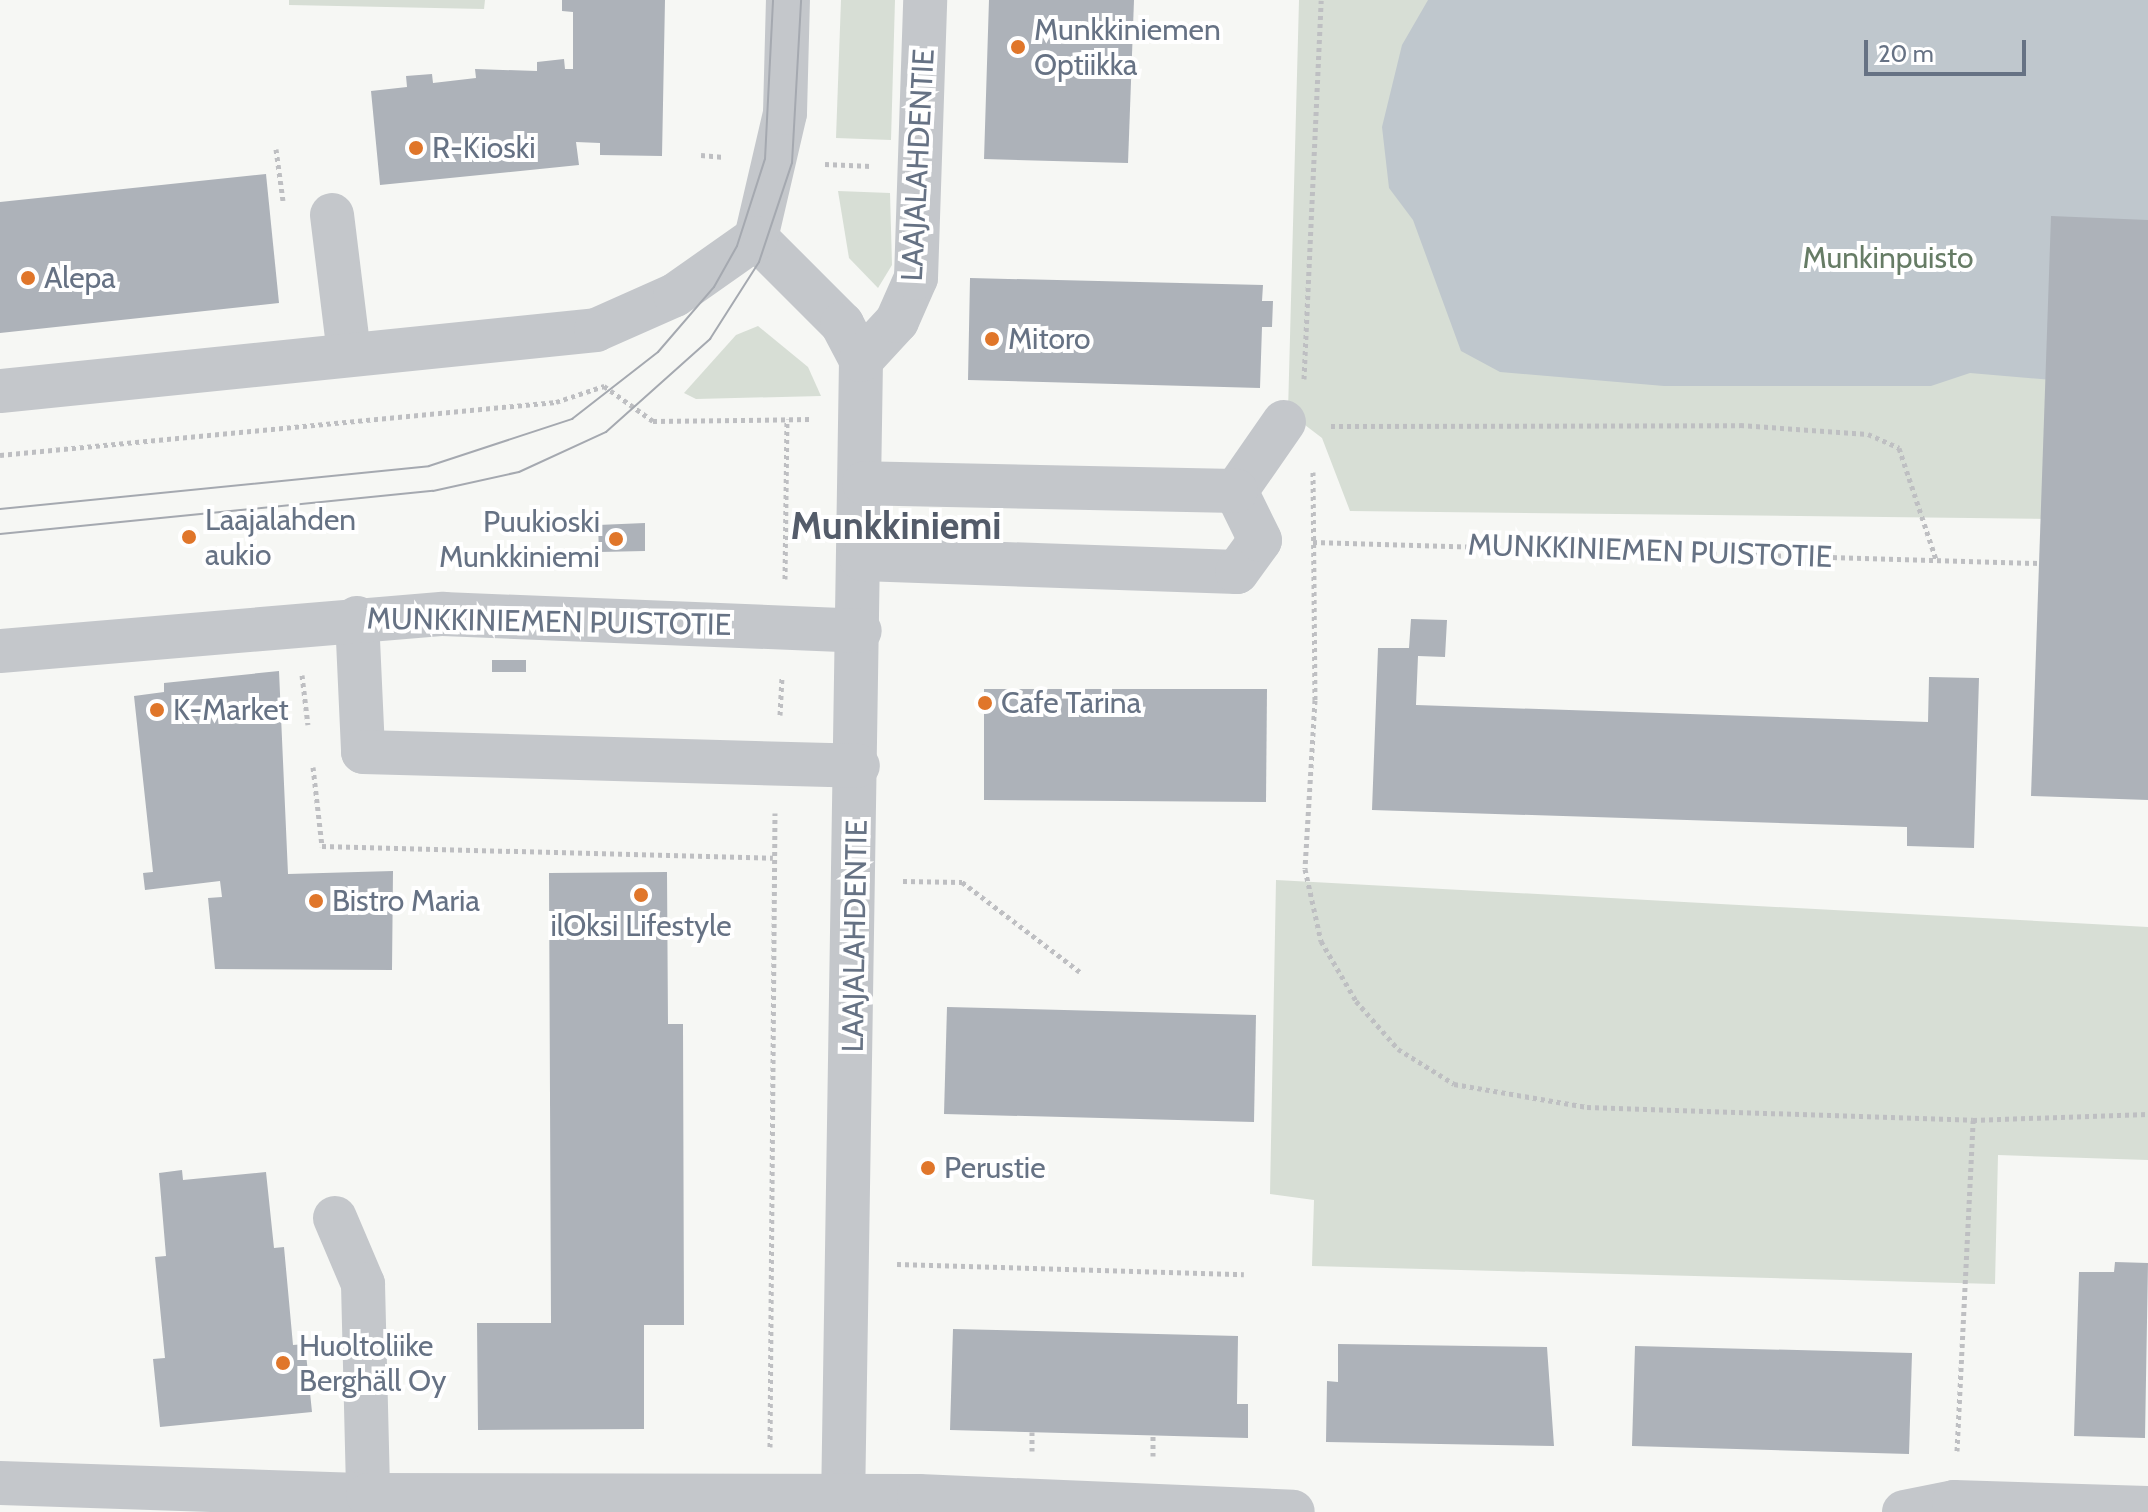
<!DOCTYPE html>
<html>
<head>
<meta charset="utf-8">
<style>
  body { margin:0 }
  #map { position:relative; width:2148px; height:1512px; overflow:hidden; background:#f6f7f4; font-family:Cabin,sans-serif }
  div>[style] { position:absolute }
  .green>* { inset:0; background:#d7ded5 }
  .water>* { inset:0; background:#bfc7cd }
  .building>* { inset:0; background:#adb2b9 }
  .path>* { height:5px; margin-top:-2.5px; transform-origin:0; background:repeating-linear-gradient(90deg,#bebfc2 0 4px,transparent 0 8px) }
  .minor>* { height:44px; margin:-22px; padding:0 22px; transform-origin:22px; border-radius:22px; background:#c4c7cb }
  .tram>* { height:2px; margin:-1px; padding:0 1px; transform-origin:1px; border-radius:1px; background:#a5a9b0 }
  .dots>* { width:22px; height:22px; translate:-50% -50%; box-sizing:border-box; border:4px solid #fff; border-radius:50% }
  span { translate:-50% -50%; white-space:nowrap; text-align:center; line-height:1.15; -webkit-text-stroke:8px #fff; paint-order:stroke }
  .poi-label { font-size:30px; color:#667284 }
  .left { translate:0 -50%; text-align:left }
  .right { translate:-100% -50%; text-align:right }
  .street-label { font-size:30px; color:#667284 }
  .park-label { font-size:30px; color:#667c65 }
  .district-label { font-size:38px; color:#545c6a; font-weight:700 }
  .scale { position:absolute; left:1864px; top:40px; width:162px; height:36px; box-sizing:border-box; border:4px solid #667284; border-top:0; padding-left:10px; font-size:24px; line-height:28px; white-space:nowrap; color:#667284; -webkit-text-stroke:6px #fff; paint-order:stroke }
</style>
</head>
<body>
<div id="map">
  <div class="green">
    <i style="clip-path:polygon(289px 0,485px 0,484px 9px,289px 5px)"></i>
    <i style="clip-path:polygon(841px 0,895px 0,891px 140px,836px 138px)"></i>
    <i style="clip-path:polygon(1299px 0,2148px 0,2148px 520px,1350px 511px,1322px 438px,1288px 412px)"></i>
    <i style="clip-path:polygon(838px 191px,890px 193px,892px 265px,878px 288px,849px 258px)"></i>
    <i style="clip-path:polygon(758px 326px,808px 367px,821px 396px,696px 399px,684px 393px,736px 335px)"></i>
    <i style="clip-path:polygon(1276px 880px,2148px 927px,2148px 1160px,1998px 1155px,1995px 1284px,1312px 1266px,1314px 1200px,1270px 1194px)"></i>
  </div>
  <div class="water">
    <i style="clip-path:polygon(1428px 0,2148px 0,2148px 388px,1970px 373px,1931px 386px,1664px 386px,1500px 372px,1461px 351px,1413px 220px,1389px 188px,1382px 127px,1402px 45px)"></i>
  </div>
  <div class="building">
    <i style="clip-path:polygon(562px 0,665px 0,662px 156px,600px 155px,600px 143px,576px 142px,579px 165px,380px 185px,371px 91px,407px 87px,406px 76px,432px 74px,433px 83px,476px 78px,475px 69px,537px 71px,537px 62px,564px 59px,565px 69px,573px 69px,573px 12px,562px 11px)"></i>
    <i style="clip-path:polygon(989px 0,1134px 0,1128px 163px,984px 159px)"></i>
    <i style="clip-path:polygon(266px 174px,279px 303px,0 333px,0 202px)"></i>
    <i style="clip-path:polygon(2051px 216px,2148px 220px,2148px 800px,2031px 796px)"></i>
    <i style="clip-path:polygon(970px 278px,1263px 285px,1262px 301px,1273px 301px,1272px 327px,1262px 327px,1260px 388px,968px 380px)"></i>
    <i style="clip-path:polygon(645px 523px,645px 551px,599px 552px,598px 525px)"></i>
    <i style="clip-path:polygon(1411px 619px,1447px 620px,1445px 657px,1418px 656px,1416px 705px,1928px 722px,1929px 677px,1979px 678px,1974px 848px,1907px 846px,1907px 827px,1372px 810px,1378px 648px,1409px 648px)"></i>
    <i style="clip-path:polygon(492px 660px,526px 660px,526px 672px,492px 672px)"></i>
    <i style="clip-path:polygon(279px 671px,288px 874px,393px 871px,392px 970px,215px 969px,208px 898px,222px 897px,220px 881px,145px 890px,143px 873px,153px 872px,134px 696px,164px 692px,164px 683px)"></i>
    <i style="clip-path:polygon(984px 689px,1267px 689px,1266px 802px,984px 800px)"></i>
    <i style="clip-path:polygon(667px 872px,668px 1024px,683px 1024px,684px 1325px,644px 1325px,644px 1429px,478px 1430px,477px 1323px,551px 1323px,549px 873px)"></i>
    <i style="clip-path:polygon(947px 1007px,1256px 1015px,1254px 1122px,944px 1114px)"></i>
    <i style="clip-path:polygon(182px 1170px,183px 1180px,266px 1172px,274px 1248px,284px 1247px,293px 1345px,305px 1344px,312px 1412px,160px 1427px,153px 1359px,165px 1358px,155px 1257px,166px 1256px,159px 1173px)"></i>
    <i style="clip-path:polygon(2115px 1262px,2148px 1263px,2145px 1438px,2074px 1436px,2079px 1272px,2114px 1272px)"></i>
    <i style="clip-path:polygon(953px 1329px,1238px 1336px,1237px 1404px,1248px 1404px,1248px 1438px,950px 1430px)"></i>
    <i style="clip-path:polygon(1338px 1344px,1547px 1347px,1554px 1446px,1326px 1442px,1327px 1381px,1338px 1382px)"></i>
    <i style="clip-path:polygon(1635px 1346px,1912px 1353px,1909px 1454px,1632px 1446px)"></i>
  </div>
  <div class="path">
    <i style="left:276px;top:149px;width:52px;rotate:82.3deg"></i>
    <i style="left:701px;top:155px;width:23px;rotate:5deg"></i>
    <i style="left:825px;top:164px;width:46px;rotate:2.5deg"></i>
    <i style="left:1304px;top:379px;width:379px;rotate:-87.4deg"></i>
    <i style="left:1331px;top:426px;width:409px;rotate:-0.1deg"></i>
    <i style="left:1740px;top:425px;width:128px;rotate:4deg"></i>
    <i style="left:1868px;top:434px;width:34px;rotate:24deg"></i>
    <i style="left:1899px;top:448px;width:117px;rotate:71.6deg"></i>
    <i style="left:0;top:455px;width:559px;rotate:-5.45deg"></i>
    <i style="left:556px;top:402px;width:51px;rotate:-18.4deg"></i>
    <i style="left:604px;top:386px;width:60px;rotate:35.5deg"></i>
    <i style="left:653px;top:421px;width:157px;rotate:-0.7deg"></i>
    <i style="left:1313px;top:472px;width:228px;rotate:89.5deg"></i>
    <i style="left:1315px;top:700px;width:169px;rotate:93.4deg"></i>
    <i style="left:1305px;top:869px;width:74px;rotate:77.5deg"></i>
    <i style="left:1321px;top:941px;width:69px;rotate:59.7deg"></i>
    <i style="left:1356px;top:1001px;width:64px;rotate:48.8deg"></i>
    <i style="left:1398px;top:1049px;width:66px;rotate:32deg"></i>
    <i style="left:1454px;top:1084px;width:135px;rotate:9.8deg"></i>
    <i style="left:1587px;top:1107px;width:386px;rotate:1.9deg"></i>
    <i style="left:1973px;top:1120px;width:175px;rotate:-2deg"></i>
    <i style="left:1313px;top:542px;width:726px;rotate:1.66deg"></i>
    <i style="left:785px;top:579px;width:160px;rotate:-89.3deg"></i>
    <i style="left:302px;top:675px;width:50px;rotate:83.2deg"></i>
    <i style="left:780px;top:715px;width:38px;rotate:-87deg"></i>
    <i style="left:313px;top:767px;width:80px;rotate:83.5deg"></i>
    <i style="left:322px;top:846px;width:451px;rotate:1.5deg"></i>
    <i style="left:903px;top:881px;width:59px;rotate:1deg"></i>
    <i style="left:962px;top:882px;width:148px;rotate:37.3deg"></i>
    <i style="left:897px;top:1264px;width:347px;rotate:1.7deg"></i>
    <i style="left:770px;top:1447px;width:634px;rotate:-89.55deg"></i>
    <i style="left:1032px;top:1451px;width:19px;rotate:-90deg"></i>
    <i style="left:1957px;top:1451px;width:331px;rotate:-87.2deg"></i>
    <i style="left:1153px;top:1456px;width:21px;rotate:-90deg"></i>
  </div>
  <div class="minor">
    <i style="left:332px;top:215px;width:140px;rotate:83deg"></i>
    <i style="left:756px;top:238px;width:122px;rotate:45deg"></i>
    <i style="left:842px;top:324px;width:41px;rotate:62.2deg"></i>
    <i style="left:861px;top:360px;width:1152px;rotate:90.9deg"></i>
    <i style="left:756px;top:238px;width:128px;rotate:-76.9deg"></i>
    <i style="left:785px;top:113px;width:113px;rotate:-88.5deg"></i>
    <i style="left:861px;top:360px;width:53px;rotate:-47.3deg"></i>
    <i style="left:897px;top:321px;width:47px;rotate:-66.2deg"></i>
    <i style="left:916px;top:278px;width:278px;rotate:-88.1deg"></i>
    <i style="left:0;top:391px;width:599px;rotate:-5.84deg"></i>
    <i style="left:596px;top:330px;width:86px;rotate:-23.9deg"></i>
    <i style="left:675px;top:295px;width:99px;rotate:-35.1deg"></i>
    <i style="left:1236px;top:491px;width:84px;rotate:-55.2deg"></i>
    <i style="left:862px;top:559px;width:375px;rotate:2deg"></i>
    <i style="left:1237px;top:572px;width:39px;rotate:-54deg"></i>
    <i style="left:1260px;top:540px;width:55px;rotate:-116.1deg"></i>
    <i style="left:1236px;top:491px;width:372px;rotate:-178.8deg"></i>
    <i style="left:357px;top:618px;width:134px;rotate:87.4deg"></i>
    <i style="left:363px;top:752px;width:495px;rotate:1.6deg"></i>
    <i style="left:0;top:651px;width:445px;rotate:-4.8deg"></i>
    <i style="left:443px;top:614px;width:417px;rotate:2.3deg"></i>
    <i style="left:335px;top:1218px;width:72px;rotate:67deg"></i>
    <i style="left:363px;top:1284px;width:211px;rotate:88.6deg"></i>
    <i style="left:0;top:1483px;width:368px;rotate:1.9deg"></i>
    <i style="left:368px;top:1495px;width:551px;rotate:0.1deg"></i>
    <i style="left:919px;top:1496px;width:374px;rotate:2.4deg"></i>
    <i style="left:1904px;top:1512px;width:51px;rotate:-11.3deg"></i>
    <i style="left:1954px;top:1502px;width:194px;rotate:1.8deg"></i>
  </div>
  <div class="tram">
    <i style="left:0;top:509px;width:431px;rotate:-5.7deg"></i>
    <i style="left:429px;top:466px;width:151px;rotate:-18.2deg"></i>
    <i style="left:572px;top:419px;width:109px;rotate:-37.9deg"></i>
    <i style="left:658px;top:352px;width:86px;rotate:-49.3deg"></i>
    <i style="left:714px;top:287px;width:47px;rotate:-60.7deg"></i>
    <i style="left:737px;top:246px;width:91px;rotate:-72.2deg"></i>
    <i style="left:765px;top:159px;width:159px;rotate:-87.1deg"></i>
    <i style="left:0;top:534px;width:435px;rotate:-5.7deg"></i>
    <i style="left:433px;top:491px;width:88px;rotate:-12.5deg"></i>
    <i style="left:519px;top:472px;width:96px;rotate:-24.7deg"></i>
    <i style="left:606px;top:432px;width:140px;rotate:-41.8deg"></i>
    <i style="left:710px;top:339px;width:91px;rotate:-57.5deg"></i>
    <i style="left:759px;top:262px;width:104px;rotate:-71.6deg"></i>
    <i style="left:792px;top:163px;width:163px;rotate:-86.8deg"></i>
  </div>
  <div class="dots">
    <i style="left:1018px;top:47px;background:#e0762a"></i>
    <i style="left:416px;top:148px;background:#e0762a"></i>
    <i style="left:28px;top:278px;background:#e0762a"></i>
    <i style="left:992px;top:339px;background:#e0762a"></i>
    <i style="left:189px;top:537px;background:#e0762a"></i>
    <i style="left:616px;top:539px;background:#e0762a"></i>
    <i style="left:985px;top:703px;background:#e0762a"></i>
    <i style="left:157px;top:710px;background:#e0762a"></i>
    <i style="left:641px;top:895px;background:#e0762a"></i>
    <i style="left:316px;top:901px;background:#e0762a"></i>
    <i style="left:928px;top:1168px;background:#e0762a"></i>
    <i style="left:283px;top:1363px;background:#e0762a"></i>
  </div>
  <div class="poi-label">
    <span class="left" style="left:1034px;top:47px">Munkkiniemen<br>Optiikka</span>
    <span class="left" style="left:432px;top:148px">R-Kioski</span>
    <span class="left" style="left:44px;top:278px">Alepa</span>
    <span class="left" style="left:1008px;top:339px">Mitoro</span>
    <span class="left" style="left:205px;top:537px">Laajalahden<br>aukio</span>
    <span class="right" style="left:600px;top:539px">Puukioski<br>Munkkiniemi</span>
    <span class="left" style="left:1001px;top:703px">Cafe Tarina</span>
    <span class="left" style="left:173px;top:710px">K-Market</span>
    <span class="left" style="left:332px;top:901px">Bistro Maria</span>
    <span style="left:641px;top:926px">ilOksi Lifestyle</span>
    <span class="left" style="left:944px;top:1168px">Perustie</span>
    <span class="left" style="left:299px;top:1363px">Huoltoliike<br>Berghäll Oy</span>
  </div>
  <div class="street-label">
    <span style="left:918px;top:165px;rotate:-87deg">LAAJALAHDENTIE</span>
    <span style="left:1650px;top:551px;rotate:2deg">MUNKKINIEMEN PUISTOTIE</span>
    <span style="left:549px;top:622px;rotate:1deg">MUNKKINIEMEN PUISTOTIE</span>
    <span style="left:855px;top:936px;rotate:-89deg">LAAJALAHDENTIE</span>
  </div>
  <div class="park-label">
    <span style="left:1888px;top:258px">Munkinpuisto</span>
  </div>
  <div class="district-label">
    <span style="left:896px;top:526px">Munkkiniemi</span>
  </div>
  <div class="scale">20 m</div>
</div>
</body>
</html>
